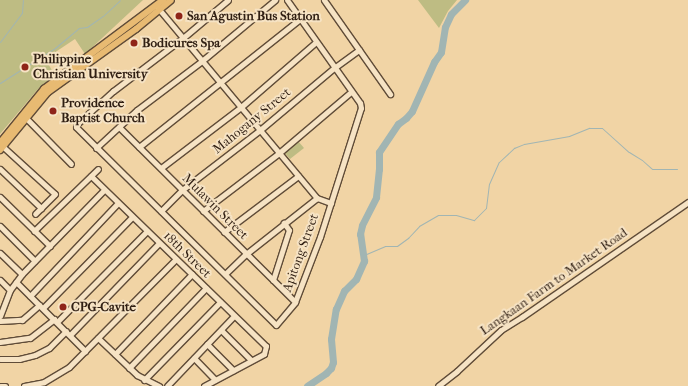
<!DOCTYPE html>
<html>
<head>
<meta charset="utf-8">
<style>
  body { margin:0 }
  #map { position:relative; width:688px; height:386px; overflow:hidden; background:#f1d4a5; font-family:"IM FELL French Canon",serif }
  div>[style] { position:absolute }
  .green>* { inset:0; background:#bebc83 }
  .stream>* { height:1px; margin:-0.5px; padding:0 0.5px; transform-origin:0.5px; border-radius:0.5px; background:#a1b5b3 }
  .river>* { height:7px; margin:-3.5px; padding:0 3.5px; transform-origin:3.5px; border-radius:3.5px; background:#a1b5b3 }
  .roads { filter:drop-shadow(1px 0 #604c38) drop-shadow(-1px 0 #604c38) drop-shadow(0 1px #604c38) drop-shadow(0 -1px #604c38) }
  .minor>* { height:5px; margin:-2.5px; padding:0 2.5px; transform-origin:2.5px; border-radius:2.5px; background:#f6e3c4 }
  .major>* { height:6px; margin:-3px; padding:0 3px; transform-origin:3px; border-radius:3px; background:#e8ba72 }
  .dots>* { width:11px; height:11px; translate:-50% -50%; box-sizing:border-box; border:2px solid #f6e3c4; border-radius:50% }
  span { translate:-50% -50%; white-space:nowrap; text-align:center; line-height:1.15; -webkit-text-stroke:4px #f6e3c4; paint-order:stroke }
  .poi-label { font-size:13px; color:#301f13; font-weight:700 }
  .left { translate:0 -50%; text-align:left }
  .street-label { font-size:13px; color:#301f13 }
</style>
</head>
<body>
<div id="map">
  <div class="green">
    <i style="clip-path:polygon(0 0,143px 0,85px 54px,75px 39px,45px 59px,55px 75px,38px 89px,0 134px)"></i>
    <i style="clip-path:polygon(418px 0,457px 0,448px 11px,439px 28px)"></i>
    <i style="clip-path:polygon(298px 141px,304px 148px,290px 159px,285px 153px)"></i>
  </div>
  <div class="stream">
    <i style="left:0;top:42px;width:36px;rotate:-53deg"></i>
    <i style="left:22px;top:13px;width:13px;rotate:-86deg"></i>
    <i style="left:0;top:83px;width:65px;rotate:-32.5deg"></i>
    <i style="left:55px;top:48px;width:31px;rotate:-40deg"></i>
    <i style="left:79px;top:28px;width:8px;rotate:-7deg"></i>
    <i style="left:87px;top:27px;width:19px;rotate:-35deg"></i>
    <i style="left:103px;top:16px;width:23px;rotate:-43deg"></i>
    <i style="left:364px;top:255px;width:23px;rotate:-23deg"></i>
    <i style="left:385px;top:246px;width:12px"></i>
    <i style="left:397px;top:246px;width:14px;rotate:-36deg"></i>
    <i style="left:408px;top:238px;width:16px;rotate:-47deg"></i>
    <i style="left:419px;top:226px;width:22px;rotate:-30deg"></i>
    <i style="left:438px;top:215px;width:18px"></i>
    <i style="left:456px;top:215px;width:19px;rotate:16deg"></i>
    <i style="left:474px;top:220px;width:17px;rotate:-45deg"></i>
    <i style="left:486px;top:208px;width:24px;rotate:-83deg"></i>
    <i style="left:489px;top:184px;width:24px;rotate:-66deg"></i>
    <i style="left:499px;top:162px;width:21px;rotate:-43deg"></i>
    <i style="left:514px;top:148px;width:11px;rotate:-22deg"></i>
    <i style="left:524px;top:144px;width:46px;rotate:-10.1deg"></i>
    <i style="left:569px;top:136px;width:22px;rotate:-22deg"></i>
    <i style="left:589px;top:128px;width:13px"></i>
    <i style="left:602px;top:128px;width:36px;rotate:42deg"></i>
    <i style="left:629px;top:152px;width:15px;rotate:32deg"></i>
    <i style="left:642px;top:160px;width:13px;rotate:42deg"></i>
    <i style="left:652px;top:169px;width:25px"></i>
  </div>
  <div class="river">
    <i style="left:307px;top:386px;width:23px;rotate:-34deg"></i>
    <i style="left:326px;top:373px;width:7px;rotate:-45deg"></i>
    <i style="left:331px;top:368px;width:6px;rotate:-72deg"></i>
    <i style="left:333px;top:362px;width:23px;rotate:-95deg"></i>
    <i style="left:331px;top:339px;width:30px;rotate:-81deg"></i>
    <i style="left:336px;top:309px;width:20px;rotate:-66deg"></i>
    <i style="left:344px;top:291px;width:17px;rotate:-45deg"></i>
    <i style="left:356px;top:279px;width:20px;rotate:-66deg"></i>
    <i style="left:364px;top:261px;width:27px;rotate:-98deg"></i>
    <i style="left:360px;top:234px;width:9px;rotate:-77deg"></i>
    <i style="left:362px;top:225px;width:31px;rotate:-63deg"></i>
    <i style="left:376px;top:197px;width:28px;rotate:-84deg"></i>
    <i style="left:379px;top:169px;width:17px;rotate:-90deg"></i>
    <i style="left:379px;top:152px;width:34px;rotate:-56deg"></i>
    <i style="left:398px;top:124px;width:10px;rotate:-37deg"></i>
    <i style="left:406px;top:118px;width:9px;rotate:-49deg"></i>
    <i style="left:412px;top:111px;width:54px;rotate:-65.8deg"></i>
    <i style="left:434px;top:62px;width:12px;rotate:-55deg"></i>
    <i style="left:441px;top:52px;width:25px;rotate:-81deg"></i>
    <i style="left:445px;top:27px;width:14px;rotate:-65deg"></i>
    <i style="left:451px;top:14px;width:20px;rotate:-45deg"></i>
  </div>
  <div class="roads">
    <div class="minor">
      <i style="left:228px;top:0;width:57px;rotate:139.9deg"></i>
      <i style="left:184px;top:37px;width:89px;rotate:142.7deg"></i>
      <i style="left:113px;top:91px;width:49px;rotate:137.5deg"></i>
      <i style="left:77px;top:124px;width:3px;rotate:108deg"></i>
      <i style="left:76px;top:127px;width:281px;rotate:44.7deg"></i>
      <i style="left:276px;top:325px;width:30px;rotate:-50deg"></i>
      <i style="left:295px;top:302px;width:70px;rotate:-69deg"></i>
      <i style="left:320px;top:237px;width:135px;rotate:-72.4deg"></i>
      <i style="left:361px;top:108px;width:5px;rotate:-101deg"></i>
      <i style="left:360px;top:103px;width:126px;rotate:-125.3deg"></i>
      <i style="left:324px;top:0;width:115px;rotate:54.9deg"></i>
      <i style="left:158px;top:8px;width:248px;rotate:50.1deg"></i>
      <i style="left:317px;top:198px;width:15px;rotate:20deg"></i>
      <i style="left:24px;top:116px;width:67px;rotate:45.6deg"></i>
      <i style="left:119px;top:127px;width:248px;rotate:44.8deg"></i>
      <i style="left:0;top:144px;width:74px;rotate:42.3deg"></i>
      <i style="left:55px;top:194px;width:28px;rotate:135deg"></i>
      <i style="left:139px;top:147px;width:206px;rotate:-38.5deg"></i>
      <i style="left:96px;top:148px;width:56px;rotate:-42.8deg"></i>
      <i style="left:137px;top:110px;width:83px;rotate:-37.1deg"></i>
      <i style="left:203px;top:60px;width:94px;rotate:-39.8deg"></i>
      <i style="left:161px;top:168px;width:101px;rotate:-37.3deg"></i>
      <i style="left:241px;top:107px;width:99px;rotate:-40.9deg"></i>
      <i style="left:0;top:169px;width:57px;rotate:43.6deg"></i>
      <i style="left:91px;top:176px;width:244px;rotate:44.2deg"></i>
      <i style="left:266px;top:346px;width:8px;rotate:104deg"></i>
      <i style="left:264px;top:354px;width:68px;rotate:151.9deg"></i>
      <i style="left:0;top:197px;width:70px;rotate:44.4deg"></i>
      <i style="left:161px;top:211px;width:30px;rotate:-45deg"></i>
      <i style="left:182px;top:190px;width:98px;rotate:-37.6deg"></i>
      <i style="left:260px;top:130px;width:97px;rotate:-40deg"></i>
      <i style="left:334px;top:68px;width:31px;rotate:-36deg"></i>
      <i style="left:203px;top:211px;width:96px;rotate:-37.3deg"></i>
      <i style="left:279px;top:153px;width:94px;rotate:-40.3deg"></i>
      <i style="left:0;top:226px;width:49px;rotate:45deg"></i>
      <i style="left:34px;top:231px;width:89px;rotate:-44.1deg"></i>
      <i style="left:224px;top:232px;width:93px;rotate:-37.1deg"></i>
      <i style="left:0;top:253px;width:30px;rotate:44deg"></i>
      <i style="left:225px;top:274px;width:29px;rotate:-44deg"></i>
      <i style="left:246px;top:254px;width:90px;rotate:-38.3deg"></i>
      <i style="left:0;top:280px;width:14px;rotate:45deg"></i>
      <i style="left:273px;top:280px;width:52px;rotate:-72.3deg"></i>
      <i style="left:289px;top:230px;width:9px;rotate:-126deg"></i>
      <i style="left:16px;top:282px;width:98px;rotate:45deg"></i>
      <i style="left:30px;top:296px;width:128px;rotate:-46.6deg"></i>
      <i style="left:43px;top:308px;width:127px;rotate:-45.6deg"></i>
      <i style="left:0;top:316px;width:28px;rotate:-69deg"></i>
      <i style="left:10px;top:290px;width:20px;rotate:-53deg"></i>
      <i style="left:22px;top:274px;width:117px;rotate:-45.7deg"></i>
      <i style="left:0;top:321px;width:22px;rotate:-3deg"></i>
      <i style="left:22px;top:320px;width:23px;rotate:-41deg"></i>
      <i style="left:57px;top:322px;width:128px;rotate:-45.3deg"></i>
      <i style="left:221px;top:330px;width:42px;rotate:45deg"></i>
      <i style="left:70px;top:335px;width:128px;rotate:-45.9deg"></i>
      <i style="left:98px;top:338px;width:54px;rotate:43.5deg"></i>
      <i style="left:137px;top:375px;width:25px;rotate:27deg"></i>
      <i style="left:0;top:342px;width:30px;rotate:-8deg"></i>
      <i style="left:30px;top:338px;width:31px;rotate:-38deg"></i>
      <i style="left:207px;top:344px;width:37px;rotate:45deg"></i>
      <i style="left:115px;top:354px;width:111px;rotate:-46.1deg"></i>
      <i style="left:194px;top:358px;width:30px;rotate:46deg"></i>
      <i style="left:0;top:359px;width:19px"></i>
      <i style="left:19px;top:359px;width:16px;rotate:-14deg"></i>
      <i style="left:35px;top:355px;width:16px;rotate:-27deg"></i>
      <i style="left:49px;top:348px;width:24px;rotate:-45deg"></i>
      <i style="left:129px;top:368px;width:111px;rotate:-46.1deg"></i>
      <i style="left:144px;top:380px;width:109px;rotate:-45.7deg"></i>
      <i style="left:0;top:386px;width:5px"></i>
      <i style="left:24px;top:386px;width:20px;rotate:-11deg"></i>
      <i style="left:44px;top:382px;width:29px;rotate:-31deg"></i>
      <i style="left:69px;top:367px;width:152px;rotate:-45.3deg"></i>
      <i style="left:167px;top:386px;width:97px;rotate:-46.3deg"></i>
      <i style="left:438px;top:386px;width:24px;rotate:-38deg"></i>
      <i style="left:457px;top:371px;width:60px;rotate:-43deg"></i>
      <i style="left:501px;top:330px;width:25px;rotate:-32deg"></i>
      <i style="left:522px;top:317px;width:202px;rotate:-34.7deg"></i>
    </div>
    <div class="major">
      <i style="left:0;top:143px;width:70px;rotate:-50.8deg"></i>
      <i style="left:44px;top:89px;width:149px;rotate:-36.8deg"></i>
      <i style="left:0;top:150px;width:75px;rotate:-50.4deg"></i>
      <i style="left:48px;top:92px;width:108px;rotate:-35.6deg"></i>
      <i style="left:136px;top:29px;width:45px;rotate:-39.6deg"></i>
    </div>
  </div>
  <div class="dots">
    <i style="left:179px;top:16px;background:#8f2418"></i>
    <i style="left:134px;top:43px;background:#8f2418"></i>
    <i style="left:25px;top:67px;background:#8f2418"></i>
    <i style="left:53px;top:111px;background:#8f2418"></i>
    <i style="left:63px;top:307px;background:#8f2418"></i>
  </div>
  <div class="poi-label">
    <span class="left" style="left:187px;top:16px">San Agustin Bus Station</span>
    <span class="left" style="left:142px;top:43px">Bodicures Spa</span>
    <span class="left" style="left:33px;top:67px">Philippine<br>Christian University</span>
    <span class="left" style="left:61px;top:111px">Providence<br>Baptist Church</span>
    <span class="left" style="left:71px;top:307px">CPG-Cavite</span>
  </div>
  <div class="street-label">
    <span style="left:252px;top:121px;rotate:-39deg">Mahogany Street</span>
    <span style="left:215px;top:207px;rotate:45deg">Mulawin Street</span>
    <span style="left:301px;top:253px;rotate:-70deg">Apitong Street</span>
    <span style="left:187px;top:255px;rotate:44deg">18th Street</span>
    <span style="left:554px;top:282px;rotate:-35deg">Langkaan Farm to Market Road</span>
  </div>
</div>
</body>
</html>
